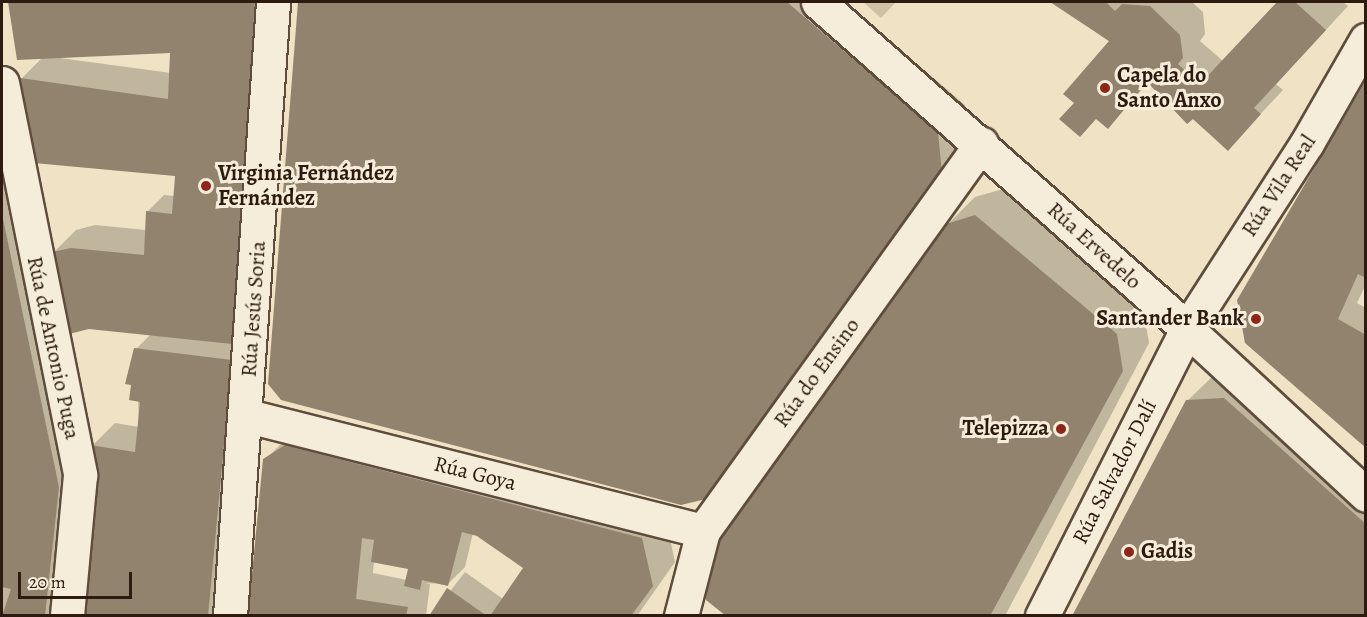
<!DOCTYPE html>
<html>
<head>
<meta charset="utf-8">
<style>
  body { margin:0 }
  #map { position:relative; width:1367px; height:617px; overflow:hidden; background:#f0e3c5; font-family:Alegreya,serif }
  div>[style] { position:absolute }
  .green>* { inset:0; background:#cfc1a6 }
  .shadow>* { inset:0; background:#0003 }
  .building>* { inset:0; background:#92836e }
  .roads { filter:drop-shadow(2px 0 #5e4d3c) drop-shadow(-2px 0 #5e4d3c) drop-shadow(0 2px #5e4d3c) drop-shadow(0 -2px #5e4d3c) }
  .minor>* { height:33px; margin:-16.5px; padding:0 16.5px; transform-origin:16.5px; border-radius:16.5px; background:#f5edd9 }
  .dots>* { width:16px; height:16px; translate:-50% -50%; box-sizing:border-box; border:3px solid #f5edd9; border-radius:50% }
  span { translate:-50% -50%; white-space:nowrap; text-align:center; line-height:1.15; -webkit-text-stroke:6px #f5edd9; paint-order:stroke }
  .poi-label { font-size:22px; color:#2d1b0f; font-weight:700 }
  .left { translate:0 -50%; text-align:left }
  .right { translate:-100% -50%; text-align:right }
  .street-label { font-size:22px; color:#2d1b0f }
  .frame { position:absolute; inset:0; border:3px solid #2d1b0f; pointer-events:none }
  .scale { position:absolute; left:18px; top:572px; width:114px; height:27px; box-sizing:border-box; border:3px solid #2d1b0f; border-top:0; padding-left:8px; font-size:18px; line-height:21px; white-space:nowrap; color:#2d1b0f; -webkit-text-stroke:4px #f5edd9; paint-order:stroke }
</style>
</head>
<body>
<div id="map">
  <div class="green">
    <i style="clip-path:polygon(863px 2px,896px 2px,881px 18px)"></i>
  </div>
  <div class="shadow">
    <i style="clip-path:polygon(evenodd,9px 2px,276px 2px,228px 616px,87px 616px,99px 498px,92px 446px,115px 423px,139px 427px,136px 349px,151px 334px,53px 253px,76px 230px,95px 225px,146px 230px,147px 212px,164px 195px,175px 196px,177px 171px,21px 79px,43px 57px,18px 59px,9px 2px,172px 51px,171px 73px,60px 58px,60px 57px,172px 51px)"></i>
    <i style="clip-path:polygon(299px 2px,845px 2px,965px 105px,968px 145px,733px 470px,298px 28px)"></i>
    <i style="clip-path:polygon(1054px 2px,1192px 2px,1203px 12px,1205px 34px,1200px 41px,1223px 61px,1279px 2px,1343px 2px,1348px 6px,1276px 84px,1283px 90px,1228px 149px,1149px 82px,1108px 127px,1076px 103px,1110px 42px)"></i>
    <i style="clip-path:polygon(2px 67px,75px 469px,59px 616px,2px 616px)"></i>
    <i style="clip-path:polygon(1366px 81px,1366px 284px,1357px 303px,1366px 308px,1366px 446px,1246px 342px)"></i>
    <i style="clip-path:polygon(1003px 189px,1143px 307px,1149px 343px,1005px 616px,728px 616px,947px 225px,975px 197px)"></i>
    <i style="clip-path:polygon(1247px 375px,1366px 481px,1366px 616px,1187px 401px,1211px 378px)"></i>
    <i style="clip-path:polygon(evenodd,288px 437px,665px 515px,675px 562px,637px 616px,431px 616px,465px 572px,503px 599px,525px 568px,478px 537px,483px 531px,473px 533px,465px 567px,448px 584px,425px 583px,430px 584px,426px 616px,250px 616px,265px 460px,288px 437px,374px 561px,410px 568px,407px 580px,373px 573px,374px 561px)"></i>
  </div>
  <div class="building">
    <i style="clip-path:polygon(8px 2px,255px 2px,232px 344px,89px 329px,69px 334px,52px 252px,71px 248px,144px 255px,146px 211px,172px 214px,175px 176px,34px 163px,20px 78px,168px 99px,170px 53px,17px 60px)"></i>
    <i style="clip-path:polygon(298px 2px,787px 2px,938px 132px,942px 173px,706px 499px,681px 505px,281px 400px,268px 384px)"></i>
    <i style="clip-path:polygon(1050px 2px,1106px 2px,1115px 11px,1122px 4px,1150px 6px,1180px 35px,1183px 58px,1178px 64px,1200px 84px,1277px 2px,1295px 2px,1326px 30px,1254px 108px,1261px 114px,1228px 151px,1193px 119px,1187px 124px,1147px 82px,1108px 129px,1096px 119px,1080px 137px,1059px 119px,1074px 103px,1063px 94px,1109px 41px)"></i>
    <i style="clip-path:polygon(1366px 80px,1366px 278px,1358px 274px,1338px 319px,1366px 335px,1366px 448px,1245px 343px,1237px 300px)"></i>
    <i style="clip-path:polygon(2px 214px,59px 487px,45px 616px,2px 616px,11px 589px,2px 587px)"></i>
    <i style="clip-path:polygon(975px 215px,1117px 334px,1123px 371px,990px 616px,726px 616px,706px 600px,703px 563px,946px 224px)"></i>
    <i style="clip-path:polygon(134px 348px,232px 360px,208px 616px,85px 616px,97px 500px,90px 445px,135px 452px,140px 402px,129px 400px,131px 385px,125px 384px)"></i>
    <i style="clip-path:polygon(1224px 398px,1366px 524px,1366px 616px,1072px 616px,1186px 400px)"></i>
    <i style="clip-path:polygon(285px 445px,642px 538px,653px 586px,631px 616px,490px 616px,523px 568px,477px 536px,462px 532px,448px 586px,422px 580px,420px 590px,404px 586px,408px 569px,371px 562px,374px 540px,362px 538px,356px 599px,408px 607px,406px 616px,248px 616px,263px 459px)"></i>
    <i style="clip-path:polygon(447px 588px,487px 616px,429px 616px)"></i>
  </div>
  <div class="roads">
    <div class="minor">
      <i style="left:818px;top:2px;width:493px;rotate:41.5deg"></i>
      <i style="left:1187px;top:329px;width:244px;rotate:42.8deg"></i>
      <i style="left:2px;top:83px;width:400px;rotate:78.7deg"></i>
      <i style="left:80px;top:475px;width:142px;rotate:95.3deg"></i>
      <i style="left:248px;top:416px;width:469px;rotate:14.2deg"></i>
      <i style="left:230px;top:616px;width:616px;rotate:-85.99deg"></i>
      <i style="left:681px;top:616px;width:88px;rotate:-75.5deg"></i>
      <i style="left:703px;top:531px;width:477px;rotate:-54.3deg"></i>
      <i style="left:1042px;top:616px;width:322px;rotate:-63.2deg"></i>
      <i style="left:1187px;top:329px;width:221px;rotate:-57.2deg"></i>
      <i style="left:1307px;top:143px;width:119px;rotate:-60.2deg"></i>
    </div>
  </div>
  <div class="dots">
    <i style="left:1105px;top:88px;background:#8f2418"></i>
    <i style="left:206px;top:186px;background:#8f2418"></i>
    <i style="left:1256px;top:319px;background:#8f2418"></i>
    <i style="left:1061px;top:429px;background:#8f2418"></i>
    <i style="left:1129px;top:552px;background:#8f2418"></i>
  </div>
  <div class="poi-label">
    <span class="left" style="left:1117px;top:88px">Capela do<br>Santo Anxo</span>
    <span class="left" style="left:218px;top:186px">Virginia Fernández<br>Fernández</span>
    <span class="right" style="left:1244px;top:319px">Santander Bank</span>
    <span class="right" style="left:1049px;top:429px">Telepizza</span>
    <span class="left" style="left:1141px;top:552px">Gadis</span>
  </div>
  <div class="street-label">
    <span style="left:1279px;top:186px;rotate:-57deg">Rúa Vila Real</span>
    <span style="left:1094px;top:246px;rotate:42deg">Rúa Ervedelo</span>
    <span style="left:254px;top:309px;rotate:-86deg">Rúa Jesús Soria</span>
    <span style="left:53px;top:348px;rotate:78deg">Rúa de Antonio Puga</span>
    <span style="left:817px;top:373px;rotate:-54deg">Rúa do Ensino</span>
    <span style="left:1115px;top:472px;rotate:-63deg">Rúa Salvador Dalí</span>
    <span style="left:475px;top:474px;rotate:14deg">Rúa Goya</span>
  </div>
  <div class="frame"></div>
  <div class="scale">20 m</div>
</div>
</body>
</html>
